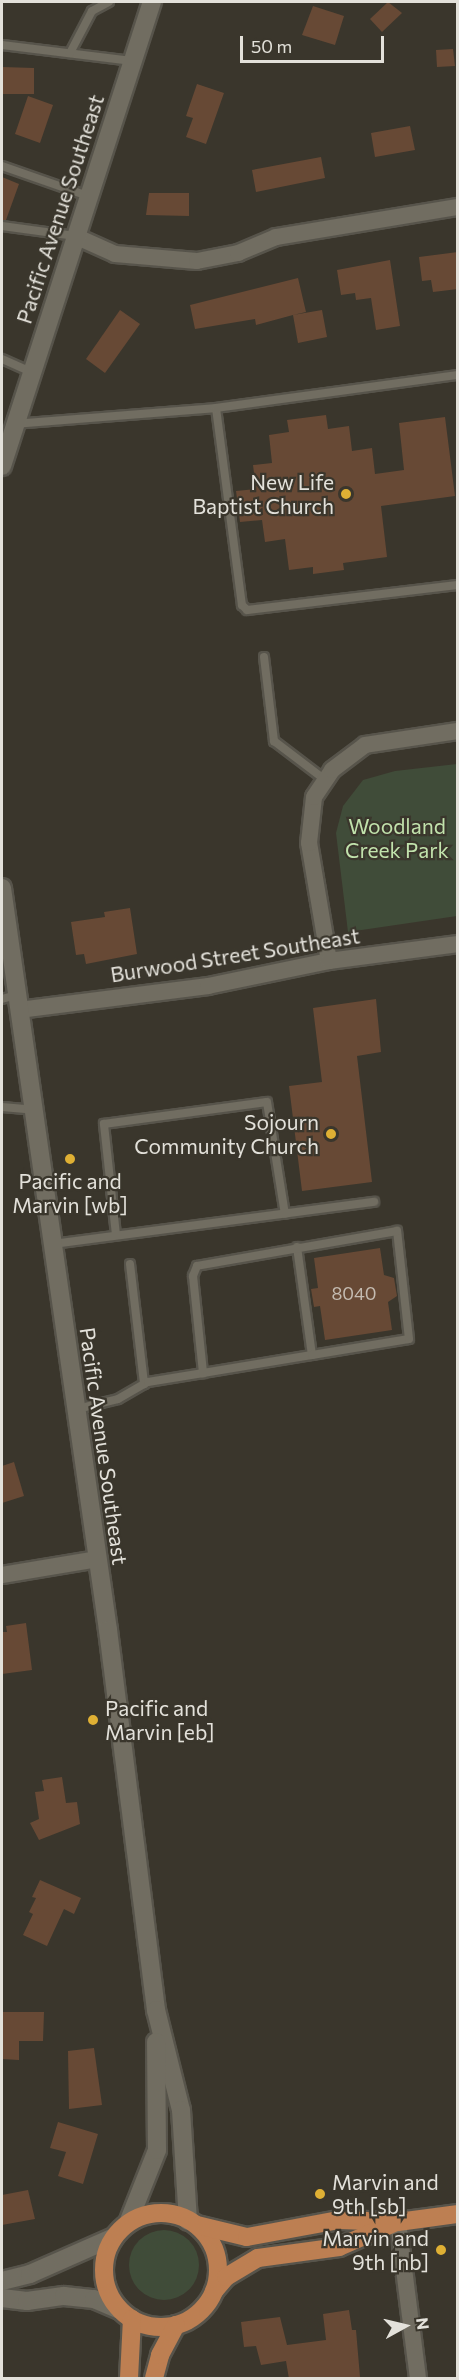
<!DOCTYPE html>
<html>
<head>
<meta charset="utf-8">
<style>
  body { margin:0 }
  #map { position:relative; width:459px; height:2380px; overflow:hidden; background:#3a362c; font-family:Commissioner,sans-serif }
  div>[style] { position:absolute }
  .green>* { inset:0; background:#404c39 }
  .round { border-radius:50% }
  .building>* { inset:0; background:#674935 }
  .roads { filter:drop-shadow(2px 0 #57544b) drop-shadow(-2px 0 #57544b) drop-shadow(0 2px #57544b) drop-shadow(0 -2px #57544b) }
  .lane>* { height:8px; margin:-4px; padding:0 4px; transform-origin:4px; border-radius:4px; background:#716d61 }
  .street>* { height:16px; margin:-8px; padding:0 8px; transform-origin:8px; border-radius:8px; background:#716d61 }
  .secondary>* { height:18px; margin:-9px; padding:0 9px; transform-origin:9px; border-radius:9px; background:#716d61 }
  .primary>* { height:18px; margin:-9px; padding:0 9px; transform-origin:9px; border-radius:9px; background:#bd7f52 }
  .primary>.ring { margin:-9px; padding:0; box-sizing:content-box; background:none; border:18px solid #bd7f52; border-radius:50% }
  .dots>* { width:16px; height:16px; translate:-50% -50%; box-sizing:border-box; border:3px solid #3a362c; border-radius:50% }
  span { translate:-50% -50%; white-space:nowrap; text-align:center; line-height:1.15; -webkit-text-stroke:4.5px #3a362c; paint-order:stroke }
  .number-label { font-size:18px; color:#c4bbb1 }
  .number-label span { -webkit-text-stroke-width:0 }
  .street-label { font-size:21px; color:#e3e1da }
  .poi-label { font-size:21px; color:#e3e1da }
  .right { translate:-100% -50%; text-align:right }
  .left { translate:0 -50%; text-align:left }
  .park-label { font-size:21px; color:#c1e2ac }
  .frame { position:absolute; inset:0; border:3px solid #e3e1da; pointer-events:none }
  .north { position:absolute; left:375px; top:2296px; width:60px; height:60px; -webkit-text-stroke:4px #3a362c; paint-order:stroke; rotate:82deg; font-size:16px; font-weight:700; line-height:24px; text-align:center; color:#e3e1da }
  .north::after { content:''; display:block; margin:auto; width:21px; height:27px; background:#e3e1da; clip-path:polygon(50% 0,100% 100%,50% 72%,0 100%) }
  .scale { position:absolute; left:240px; top:36px; width:144px; height:27px; box-sizing:border-box; border:3px solid #e3e1da; border-top:0; padding-left:8px; font-size:18px; line-height:21px; white-space:nowrap; color:#e3e1da; -webkit-text-stroke:4px #3a362c; paint-order:stroke }
</style>
</head>
<body>
<div id="map">
  <div class="green">
    <i style="clip-path:polygon(457px 764px,457px 916px,348px 932px,336px 833px,343px 806px,363px 780px,395px 771px)"></i>
    <i class="round" style="left:129px;top:2230px;width:70px;height:70px"></i>
  </div>
  <div class="building">
    <i style="clip-path:polygon(388px 2px,402px 13px,382px 32px,370px 19px)"></i>
    <i style="clip-path:polygon(313px 6px,344px 16px,335px 45px,302px 35px)"></i>
    <i style="clip-path:polygon(453px 49px,455px 66px,437px 67px,436px 50px)"></i>
    <i style="clip-path:polygon(2px 67px,34px 68px,34px 94px,2px 94px)"></i>
    <i style="clip-path:polygon(197px 84px,224px 93px,206px 144px,186px 137px,193px 118px,186px 116px)"></i>
    <i style="clip-path:polygon(28px 96px,53px 105px,40px 143px,15px 134px)"></i>
    <i style="clip-path:polygon(410px 126px,415px 150px,375px 157px,371px 133px)"></i>
    <i style="clip-path:polygon(321px 157px,325px 178px,256px 192px,252px 170px)"></i>
    <i style="clip-path:polygon(2px 177px,19px 184px,6px 220px,2px 220px)"></i>
    <i style="clip-path:polygon(149px 193px,189px 193px,189px 216px,146px 215px)"></i>
    <i style="clip-path:polygon(458px 252px,458px 289px,433px 292px,431px 280px,422px 281px,419px 257px)"></i>
    <i style="clip-path:polygon(390px 260px,400px 326px,376px 330px,371px 298px,356px 300px,355px 293px,341px 295px,337px 270px)"></i>
    <i style="clip-path:polygon(298px 278px,306px 312px,293px 315px,322px 310px,327px 337px,298px 343px,293px 315px,256px 325px,255px 319px,195px 329px,190px 305px)"></i>
    <i style="clip-path:polygon(120px 310px,140px 324px,105px 373px,86px 359px)"></i>
    <i style="clip-path:polygon(326px 415px,328px 429px,349px 426px,352px 451px,372px 448px,375px 474px,404px 470px,399px 423px,445px 417px,455px 496px,381px 506px,387px 557px,343px 563px,344px 570px,313px 574px,313px 567px,289px 570px,285px 539px,265px 542px,262px 520px,240px 522px,236px 491px,256px 489px,253px 465px,272px 463px,269px 435px,289px 432px,287px 420px)"></i>
    <i style="clip-path:polygon(130px 908px,137px 954px,86px 964px,84px 954px,76px 955px,71px 922px,105px 917px,104px 912px)"></i>
    <i style="clip-path:polygon(376px 999px,381px 1052px,357px 1056px,372px 1182px,302px 1191px,289px 1086px,322px 1082px,313px 1008px)"></i>
    <i style="clip-path:polygon(380px 1248px,384px 1275px,394px 1278px,397px 1296px,388px 1302px,392px 1330px,325px 1340px,320px 1306px,314px 1307px,311px 1289px,318px 1288px,314px 1258px)"></i>
    <i style="clip-path:polygon(14px 1462px,24px 1496px,2px 1503px,2px 1466px)"></i>
    <i style="clip-path:polygon(26px 1623px,32px 1670px,2px 1674px,2px 1632px,7px 1632px,6px 1626px)"></i>
    <i style="clip-path:polygon(62px 1777px,66px 1803px,77px 1802px,80px 1824px,39px 1840px,30px 1823px,39px 1819px,35px 1792px,44px 1791px,42px 1780px)"></i>
    <i style="clip-path:polygon(40px 1880px,81px 1898px,74px 1914px,64px 1909px,47px 1946px,23px 1935px,33px 1914px,29px 1912px,36px 1898px,32px 1897px)"></i>
    <i style="clip-path:polygon(2px 2012px,44px 2012px,43px 2041px,19px 2041px,19px 2060px,2px 2059px)"></i>
    <i style="clip-path:polygon(94px 2048px,102px 2105px,69px 2109px,68px 2051px)"></i>
    <i style="clip-path:polygon(58px 2122px,98px 2134px,83px 2184px,58px 2176px,66px 2152px,50px 2148px)"></i>
    <i style="clip-path:polygon(28px 2190px,35px 2219px,2px 2225px,2px 2195px)"></i>
    <i style="clip-path:polygon(349px 2310px,352px 2330px,356px 2330px,360px 2377px,289px 2379px,286px 2361px,261px 2365px,256px 2346px,244px 2347px,241px 2322px,280px 2317px,287px 2345px,326px 2340px,323px 2314px)"></i>
  </div>
  <div class="roads">
    <div class="lane">
      <i style="left:2px;top:45px;width:131px;rotate:7deg"></i>
      <i style="left:70px;top:53px;width:47px;rotate:-62.4deg"></i>
      <i style="left:92px;top:11px;width:19px;rotate:-28deg"></i>
      <i style="left:2px;top:166px;width:91px;rotate:19.2deg"></i>
      <i style="left:2px;top:226px;width:74px;rotate:7.8deg"></i>
      <i style="left:2px;top:359px;width:32px;rotate:24deg"></i>
      <i style="left:216px;top:408px;width:199px;rotate:82.5deg"></i>
      <i style="left:242px;top:605px;width:7px;rotate:45deg"></i>
      <i style="left:247px;top:610px;width:212px;rotate:-6.8deg"></i>
      <i style="left:14px;top:424px;width:203px;rotate:-4.5deg"></i>
      <i style="left:216px;top:408px;width:244px;rotate:-7.8deg"></i>
      <i style="left:264px;top:657px;width:85px;rotate:83.2deg"></i>
      <i style="left:274px;top:741px;width:63px;rotate:37.2deg"></i>
      <i style="left:2px;top:999px;width:15px;rotate:-16deg"></i>
      <i style="left:2px;top:1107px;width:32px;rotate:5deg"></i>
      <i style="left:116px;top:1235px;width:112px;rotate:-96.2deg"></i>
      <i style="left:104px;top:1124px;width:164px;rotate:-7.7deg"></i>
      <i style="left:267px;top:1102px;width:113px;rotate:80.9deg"></i>
      <i style="left:53px;top:1244px;width:324px;rotate:-7.5deg"></i>
      <i style="left:297px;top:1247px;width:109px;rotate:82.1deg"></i>
      <i style="left:130px;top:1264px;width:121px;rotate:83.3deg"></i>
      <i style="left:77px;top:1409px;width:42px;rotate:-13.7deg"></i>
      <i style="left:118px;top:1399px;width:34px;rotate:-30deg"></i>
      <i style="left:148px;top:1382px;width:56px;rotate:-9.3deg"></i>
      <i style="left:203px;top:1373px;width:110px;rotate:-9.4deg"></i>
      <i style="left:312px;top:1355px;width:98px;rotate:-9.4deg"></i>
      <i style="left:409px;top:1339px;width:109px;rotate:-96.3deg"></i>
      <i style="left:397px;top:1231px;width:203px;rotate:170.1deg"></i>
      <i style="left:197px;top:1266px;width:11px;rotate:112deg"></i>
      <i style="left:193px;top:1276px;width:98px;rotate:84.1deg"></i>
    </div>
    <div class="street">
      <i style="left:75px;top:236px;width:44px;rotate:24.2deg"></i>
      <i style="left:115px;top:254px;width:82px;rotate:4.9deg"></i>
      <i style="left:197px;top:261px;width:42px;rotate:-11deg"></i>
      <i style="left:238px;top:253px;width:41px;rotate:-22.8deg"></i>
      <i style="left:276px;top:237px;width:184px;rotate:-9.4deg"></i>
      <i style="left:329px;top:961px;width:120px;rotate:-99.6deg"></i>
      <i style="left:309px;top:843px;width:46px;rotate:-83.8deg"></i>
      <i style="left:314px;top:797px;width:32px;rotate:-56deg"></i>
      <i style="left:332px;top:770px;width:41px;rotate:-37.1deg"></i>
      <i style="left:365px;top:745px;width:94px;rotate:-8.6deg"></i>
      <i style="left:19px;top:1010px;width:191px;rotate:-7.2deg"></i>
      <i style="left:208px;top:986px;width:124px;rotate:-11.7deg"></i>
      <i style="left:329px;top:961px;width:130px;rotate:-7.5deg"></i>
      <i style="left:2px;top:1575px;width:97px;rotate:-9.5deg"></i>
      <i style="left:398px;top:2222px;width:157px;rotate:82.7deg"></i>
    </div>
    <div class="secondary">
      <i style="left:2px;top:466px;width:488px;rotate:-72.1deg"></i>
      <i style="left:2px;top:888px;width:750px;rotate:81.87deg"></i>
      <i style="left:108px;top:1630px;width:383px;rotate:82.8deg"></i>
      <i style="left:156px;top:2010px;width:103px;rotate:76deg"></i>
      <i style="left:181px;top:2110px;width:111px;rotate:86.4deg"></i>
      <i style="left:128px;top:2223px;width:79px;rotate:-68.3deg"></i>
      <i style="left:157px;top:2150px;width:108px;rotate:-90.5deg"></i>
      <i style="left:2px;top:2281px;width:29px;rotate:-14deg"></i>
      <i style="left:30px;top:2274px;width:92px;rotate:-23.8deg"></i>
      <i style="left:2px;top:2298px;width:25px;rotate:7deg"></i>
      <i style="left:27px;top:2301px;width:37px;rotate:-8deg"></i>
      <i style="left:64px;top:2296px;width:30px;rotate:6deg"></i>
      <i style="left:94px;top:2299px;width:28px;rotate:23deg"></i>
    </div>
    <div class="primary">
      <i class="ring" style="left:104px;top:2213px;width:96px;height:96px"></i>
      <i style="left:197px;top:2225px;width:51px;rotate:13.5deg"></i>
      <i style="left:247px;top:2237px;width:94px;rotate:-10.5deg"></i>
      <i style="left:339px;top:2220px;width:59px;rotate:1.9deg"></i>
      <i style="left:398px;top:2222px;width:61px;rotate:-7.6deg"></i>
      <i style="left:214px;top:2291px;width:18px;rotate:-49deg"></i>
      <i style="left:226px;top:2277px;width:37px;rotate:-31deg"></i>
      <i style="left:258px;top:2258px;width:82px;rotate:-7.7deg"></i>
      <i style="left:339px;top:2247px;width:60px;rotate:-23.6deg"></i>
      <i style="left:129px;top:2378px;width:59px;rotate:-87.1deg"></i>
      <i style="left:154px;top:2378px;width:24px;rotate:-75deg"></i>
      <i style="left:160px;top:2355px;width:34px;rotate:-62deg"></i>
    </div>
  </div>
  <div class="dots">
    <i style="left:346px;top:494px;background:#dfb034"></i>
    <i style="left:331px;top:1134px;background:#dfb034"></i>
    <i style="left:70px;top:1159px;background:#dfb034"></i>
    <i style="left:93px;top:1720px;background:#dfb034"></i>
    <i style="left:320px;top:2194px;background:#dfb034"></i>
    <i style="left:441px;top:2250px;background:#dfb034"></i>
  </div>
  <div class="number-label">
    <span style="left:354px;top:1293px">8040</span>
  </div>
  <div class="street-label">
    <span style="left:60px;top:209px;rotate:-72deg">Pacific Avenue Southeast</span>
    <span style="left:235px;top:955px;rotate:-9deg">Burwood Street Southeast</span>
    <span style="left:104px;top:1446px;rotate:82deg">Pacific Avenue Southeast</span>
  </div>
  <div class="poi-label">
    <span class="right" style="left:334px;top:494px">New Life<br>Baptist Church</span>
    <span class="right" style="left:319px;top:1134px">Sojourn<br>Community Church</span>
    <span style="left:70px;top:1193px">Pacific and<br>Marvin [wb]</span>
    <span class="left" style="left:105px;top:1720px">Pacific and<br>Marvin [eb]</span>
    <span class="left" style="left:332px;top:2194px">Marvin and<br>9th [sb]</span>
    <span class="right" style="left:429px;top:2250px">Marvin and<br>9th [nb]</span>
  </div>
  <div class="park-label">
    <span style="left:397px;top:838px">Woodland<br>Creek Park</span>
  </div>
  <div class="frame"></div>
  <div class="north">N</div>
  <div class="scale">50 m</div>
</div>
</body>
</html>
